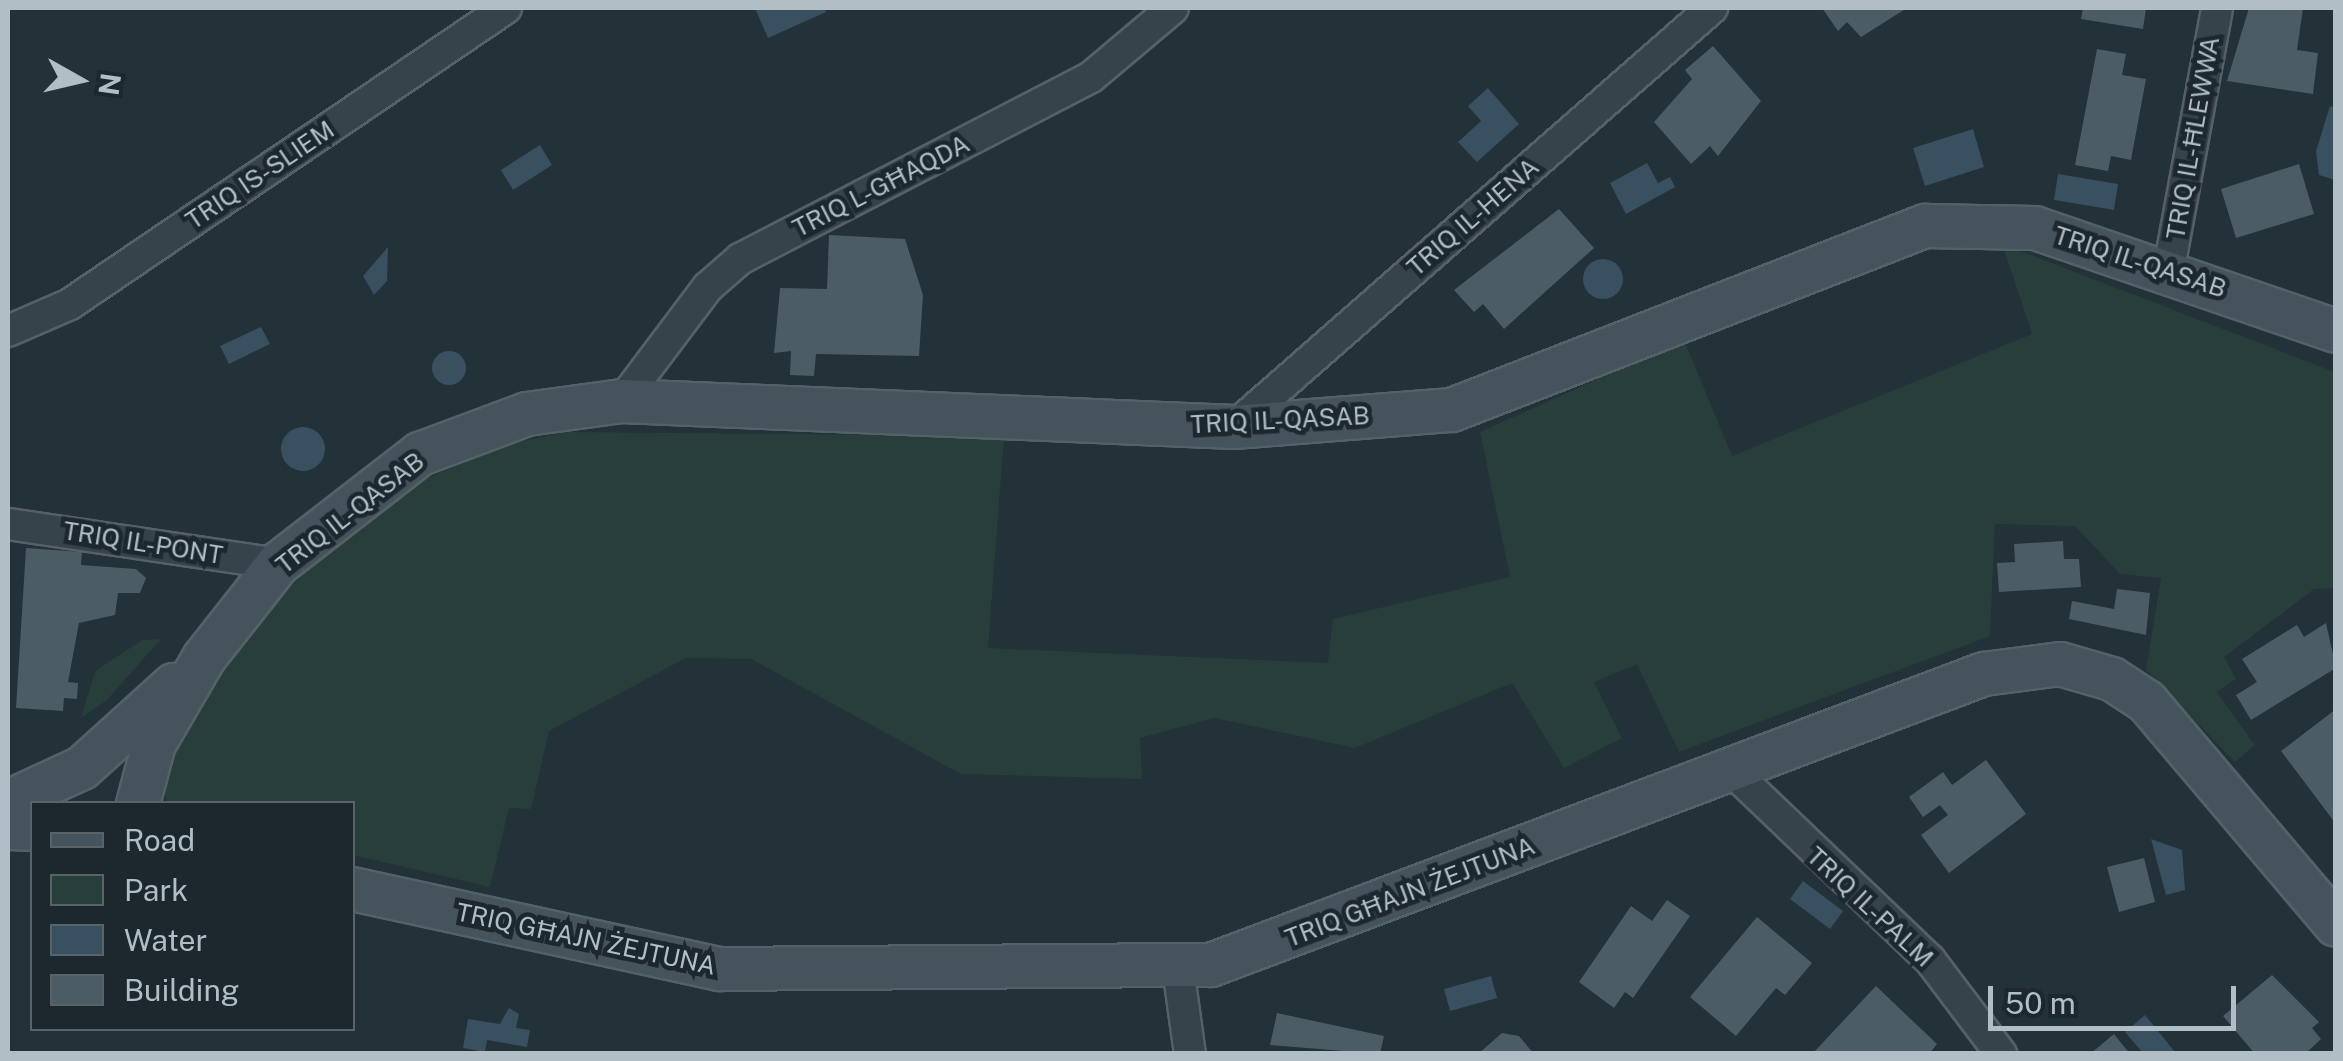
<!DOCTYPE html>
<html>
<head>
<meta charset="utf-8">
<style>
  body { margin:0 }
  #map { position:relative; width:2343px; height:1061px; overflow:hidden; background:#233139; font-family:"Public Sans",sans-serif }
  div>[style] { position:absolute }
  .green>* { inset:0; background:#283e3a }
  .water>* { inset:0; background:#38505f }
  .round { border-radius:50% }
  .building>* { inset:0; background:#4c5c65 }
  .roads { filter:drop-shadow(2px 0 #556167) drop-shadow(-2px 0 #556167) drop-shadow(0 2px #556167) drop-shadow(0 -2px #556167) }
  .street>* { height:30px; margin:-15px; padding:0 15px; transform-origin:15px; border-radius:15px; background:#37434a }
  .secondary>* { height:42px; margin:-21px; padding:0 21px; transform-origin:21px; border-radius:21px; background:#45535c }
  span { translate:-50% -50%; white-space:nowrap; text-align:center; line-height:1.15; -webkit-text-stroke:9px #1c282e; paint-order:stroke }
  .street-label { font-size:25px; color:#b2bec5 }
  .frame { position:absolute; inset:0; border:10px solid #b2bec5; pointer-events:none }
  .legend { position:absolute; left:30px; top:801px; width:325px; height:230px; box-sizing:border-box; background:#1c282e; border:2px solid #58646a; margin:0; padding:12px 18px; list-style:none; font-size:30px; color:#b2bec5 }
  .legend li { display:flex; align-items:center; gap:20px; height:50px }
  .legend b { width:50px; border:2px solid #58646a }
  .north { position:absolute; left:30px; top:30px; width:100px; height:100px; -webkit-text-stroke:8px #1c282e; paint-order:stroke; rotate:98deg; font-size:28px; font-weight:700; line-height:40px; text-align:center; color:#b2bec5 }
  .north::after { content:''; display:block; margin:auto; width:35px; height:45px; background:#b2bec5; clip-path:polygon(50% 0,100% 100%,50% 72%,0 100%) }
  .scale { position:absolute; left:1988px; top:986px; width:248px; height:45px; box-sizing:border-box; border:5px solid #b2bec5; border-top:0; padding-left:12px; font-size:30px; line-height:35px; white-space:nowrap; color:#b2bec5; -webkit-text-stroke:8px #1c282e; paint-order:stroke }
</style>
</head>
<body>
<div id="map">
  <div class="green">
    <i style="clip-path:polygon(2002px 244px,2335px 372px,2335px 588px,2314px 589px,2224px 657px,2236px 679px,2217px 692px,2255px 745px,2235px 762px,2146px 670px,2161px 578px,2120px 574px,2075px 526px,1995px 524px,1990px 636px,1679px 752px,1637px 664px,1594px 682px,1622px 738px,1564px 768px,1512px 683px,1355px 748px,1214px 718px,1140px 738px,1142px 779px,961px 774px,751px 659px,686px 658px,549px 731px,531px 809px,509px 808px,490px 887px,353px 855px,352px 804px,166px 803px,162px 753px,212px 674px,327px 547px,401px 490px,500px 446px,566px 432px,1004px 436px,988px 648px,1328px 663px,1333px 619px,1510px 577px,1480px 432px,1684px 340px,1732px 456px,2032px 334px)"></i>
    <i style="clip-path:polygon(161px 639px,107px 700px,81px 718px,95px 671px,142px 640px)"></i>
  </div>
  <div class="water">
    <i style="clip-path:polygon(755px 8px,824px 8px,826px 12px,768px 38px)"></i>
    <i style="clip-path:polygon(1488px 88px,1519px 124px,1477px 162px,1458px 142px,1481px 121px,1468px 106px)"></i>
    <i style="clip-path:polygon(2330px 106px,2335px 108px,2335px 180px,2319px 175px,2316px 151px)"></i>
    <i style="clip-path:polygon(1973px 129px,1984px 167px,1925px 186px,1913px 148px)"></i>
    <i style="clip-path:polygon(540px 145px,552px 165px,513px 190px,501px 170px)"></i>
    <i style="clip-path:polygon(1647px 163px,1658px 183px,1670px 177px,1675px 187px,1626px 214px,1610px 183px)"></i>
    <i style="clip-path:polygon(2058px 174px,2118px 184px,2114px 210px,2054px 200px)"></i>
    <i style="clip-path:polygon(388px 247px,387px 281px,374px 295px,363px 276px)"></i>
    <i class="round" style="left:1583px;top:259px;width:40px;height:40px"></i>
    <i style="clip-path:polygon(261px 327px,270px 344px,229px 364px,220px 346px)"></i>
    <i class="round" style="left:432px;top:351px;width:34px;height:34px"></i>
    <i class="round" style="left:281px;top:427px;width:44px;height:44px"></i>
    <i style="clip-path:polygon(2151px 839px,2182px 850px,2185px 890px,2166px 895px)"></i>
    <i style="clip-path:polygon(1803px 881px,1843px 911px,1830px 929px,1790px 899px)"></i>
    <i style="clip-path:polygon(1491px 976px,1497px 998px,1450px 1011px,1444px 989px)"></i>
    <i style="clip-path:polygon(509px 1008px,519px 1014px,516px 1028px,530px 1030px,527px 1047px,487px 1040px,485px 1052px,463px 1048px,468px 1019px,500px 1024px)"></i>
    <i style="clip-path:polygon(2145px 1015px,2175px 1052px,2174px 1053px,2143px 1053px,2125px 1032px)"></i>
  </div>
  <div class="building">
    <i style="clip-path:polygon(1822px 8px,1907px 8px,1861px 37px,1847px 22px,1838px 31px)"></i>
    <i style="clip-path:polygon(2083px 8px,2146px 8px,2143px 29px,2081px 19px)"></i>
    <i style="clip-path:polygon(2249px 8px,2303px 8px,2297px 50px,2318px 53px,2313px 94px,2227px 81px)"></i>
    <i style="clip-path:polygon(1713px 46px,1761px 101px,1718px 156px,1710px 146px,1691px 164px,1654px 122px,1692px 79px,1685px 70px)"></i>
    <i style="clip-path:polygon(2097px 49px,2126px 54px,2122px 75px,2146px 79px,2131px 160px,2111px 156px,2108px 171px,2075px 165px)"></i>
    <i style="clip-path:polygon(2299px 164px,2314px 214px,2236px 238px,2221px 189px)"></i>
    <i style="clip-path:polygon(1559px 209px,1594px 248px,1504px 329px,1483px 304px,1474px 312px,1454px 290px)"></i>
    <i style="clip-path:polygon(829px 235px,905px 239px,923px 295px,919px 356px,816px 354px,814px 376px,790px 375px,791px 351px,774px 353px,780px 288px,827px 289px)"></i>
    <i style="clip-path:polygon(2063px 541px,2064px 559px,2079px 559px,2081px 587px,1999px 592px,1997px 563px,2015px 562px,2014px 544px)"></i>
    <i style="clip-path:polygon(26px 548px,82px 552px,81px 565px,136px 569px,146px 578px,140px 593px,118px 593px,115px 615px,79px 623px,68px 682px,78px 683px,77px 699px,64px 698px,63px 711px,16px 708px)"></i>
    <i style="clip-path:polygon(2117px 589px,2150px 593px,2146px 635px,2069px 619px,2072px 601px,2114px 609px)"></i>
    <i style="clip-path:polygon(2326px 623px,2336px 668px,2251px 720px,2236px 695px,2257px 682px,2242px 659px,2297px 625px,2304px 637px)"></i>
    <i style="clip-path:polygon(2336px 709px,2336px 824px,2281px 751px)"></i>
    <i style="clip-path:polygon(1986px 760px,2026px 814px,1949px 873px,1921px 835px,1948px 815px,1940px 805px,1923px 817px,1909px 797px,1943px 772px,1952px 785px)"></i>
    <i style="clip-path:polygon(2144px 858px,2155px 902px,2119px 912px,2107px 867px)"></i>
    <i style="clip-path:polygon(1667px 900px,1690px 916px,1633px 998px,1625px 992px,1614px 1008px,1579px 982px,1631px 906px,1652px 921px)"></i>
    <i style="clip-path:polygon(1757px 917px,1812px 963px,1785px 995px,1776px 988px,1736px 1036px,1690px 997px)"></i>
    <i style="clip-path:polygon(2272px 975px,2319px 1022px,2312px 1028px,2321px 1039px,2305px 1054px,2255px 1054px,2223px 1016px)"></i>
    <i style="clip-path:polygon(1876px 986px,1937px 1044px,1929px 1054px,1812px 1054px)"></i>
    <i style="clip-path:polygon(1277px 1013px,1384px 1036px,1380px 1054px,1270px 1045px)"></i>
    <i style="clip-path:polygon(1502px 1033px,1519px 1036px,1534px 1054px,1478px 1054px)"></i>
    <i style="clip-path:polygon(2114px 1034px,2130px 1054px,2090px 1054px)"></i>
  </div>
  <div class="roads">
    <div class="street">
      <i style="left:2169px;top:268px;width:264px;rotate:-79.5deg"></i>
      <i style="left:8px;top:331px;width:68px;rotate:-23.5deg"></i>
      <i style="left:70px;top:304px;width:527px;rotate:-34.17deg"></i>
      <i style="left:622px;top:401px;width:143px;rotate:-53deg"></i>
      <i style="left:708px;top:287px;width:43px;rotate:-41.2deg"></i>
      <i style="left:740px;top:259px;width:395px;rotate:-27.4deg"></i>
      <i style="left:1091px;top:77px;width:107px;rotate:-40.1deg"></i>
      <i style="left:1234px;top:427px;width:636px;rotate:-41.24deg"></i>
      <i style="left:8px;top:524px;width:273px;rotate:8.4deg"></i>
      <i style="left:1729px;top:768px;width:278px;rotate:43.7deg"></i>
      <i style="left:1930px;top:960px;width:118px;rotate:52.9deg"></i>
      <i style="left:1178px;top:968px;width:87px;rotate:82.1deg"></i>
    </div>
    <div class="secondary">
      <i style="left:8px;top:802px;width:81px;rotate:-24.7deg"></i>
      <i style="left:82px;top:768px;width:124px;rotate:-42.1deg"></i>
      <i style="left:138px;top:804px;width:62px;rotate:-75.1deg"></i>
      <i style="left:154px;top:744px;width:99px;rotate:-59.8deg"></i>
      <i style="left:204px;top:658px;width:120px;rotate:-51.8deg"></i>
      <i style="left:278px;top:564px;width:180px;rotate:-37.8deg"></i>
      <i style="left:420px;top:454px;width:114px;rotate:-20.5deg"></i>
      <i style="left:527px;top:414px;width:96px;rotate:-7.8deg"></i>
      <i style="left:622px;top:401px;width:613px;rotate:2.43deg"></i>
      <i style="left:1234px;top:427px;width:219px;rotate:-4.5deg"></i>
      <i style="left:1452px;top:410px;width:508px;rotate:-21.26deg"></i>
      <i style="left:1925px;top:226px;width:110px;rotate:1deg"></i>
      <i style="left:2035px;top:228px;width:318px;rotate:18.9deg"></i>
      <i style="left:8px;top:828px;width:24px;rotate:2deg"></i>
      <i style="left:352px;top:889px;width:376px;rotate:12.3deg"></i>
      <i style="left:719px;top:969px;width:492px;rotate:-0.5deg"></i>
      <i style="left:1211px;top:965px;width:826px;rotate:-20.63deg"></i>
      <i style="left:1984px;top:674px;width:77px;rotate:-7.5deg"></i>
      <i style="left:2060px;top:664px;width:54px;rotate:16.1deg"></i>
      <i style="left:2112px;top:679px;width:42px;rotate:33.3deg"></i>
      <i style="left:2147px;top:702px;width:292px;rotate:49.7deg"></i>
    </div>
  </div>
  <div class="street-label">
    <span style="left:2193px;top:138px;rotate:-80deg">TRIQ IL-ĦLEWWA</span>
    <span style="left:260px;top:175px;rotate:-34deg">TRIQ IS-SLIEM</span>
    <span style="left:881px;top:186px;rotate:-27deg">TRIQ L-GĦAQDA</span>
    <span style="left:1473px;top:217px;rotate:-41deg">TRIQ IL-HENA</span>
    <span style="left:2140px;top:262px;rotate:18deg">TRIQ IL-QASAB</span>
    <span style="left:1280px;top:420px;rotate:-3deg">TRIQ IL-QASAB</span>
    <span style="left:350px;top:513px;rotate:-38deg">TRIQ IL-QASAB</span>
    <span style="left:143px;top:543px;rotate:9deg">TRIQ IL-PONT</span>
    <span style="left:1410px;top:892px;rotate:-21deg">TRIQ GĦAJN ŻEJTUNA</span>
    <span style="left:1870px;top:907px;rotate:43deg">TRIQ IL-PALM</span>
    <span style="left:586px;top:939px;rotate:12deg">TRIQ GĦAJN ŻEJTUNA</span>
  </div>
  <div class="frame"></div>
  <ul class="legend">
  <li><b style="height:12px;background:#45535c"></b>Road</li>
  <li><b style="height:28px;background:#283e3a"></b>Park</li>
  <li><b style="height:28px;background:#38505f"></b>Water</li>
  <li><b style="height:28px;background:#4c5c65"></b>Building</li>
  </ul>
  <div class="north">N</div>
  <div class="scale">50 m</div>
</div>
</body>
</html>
